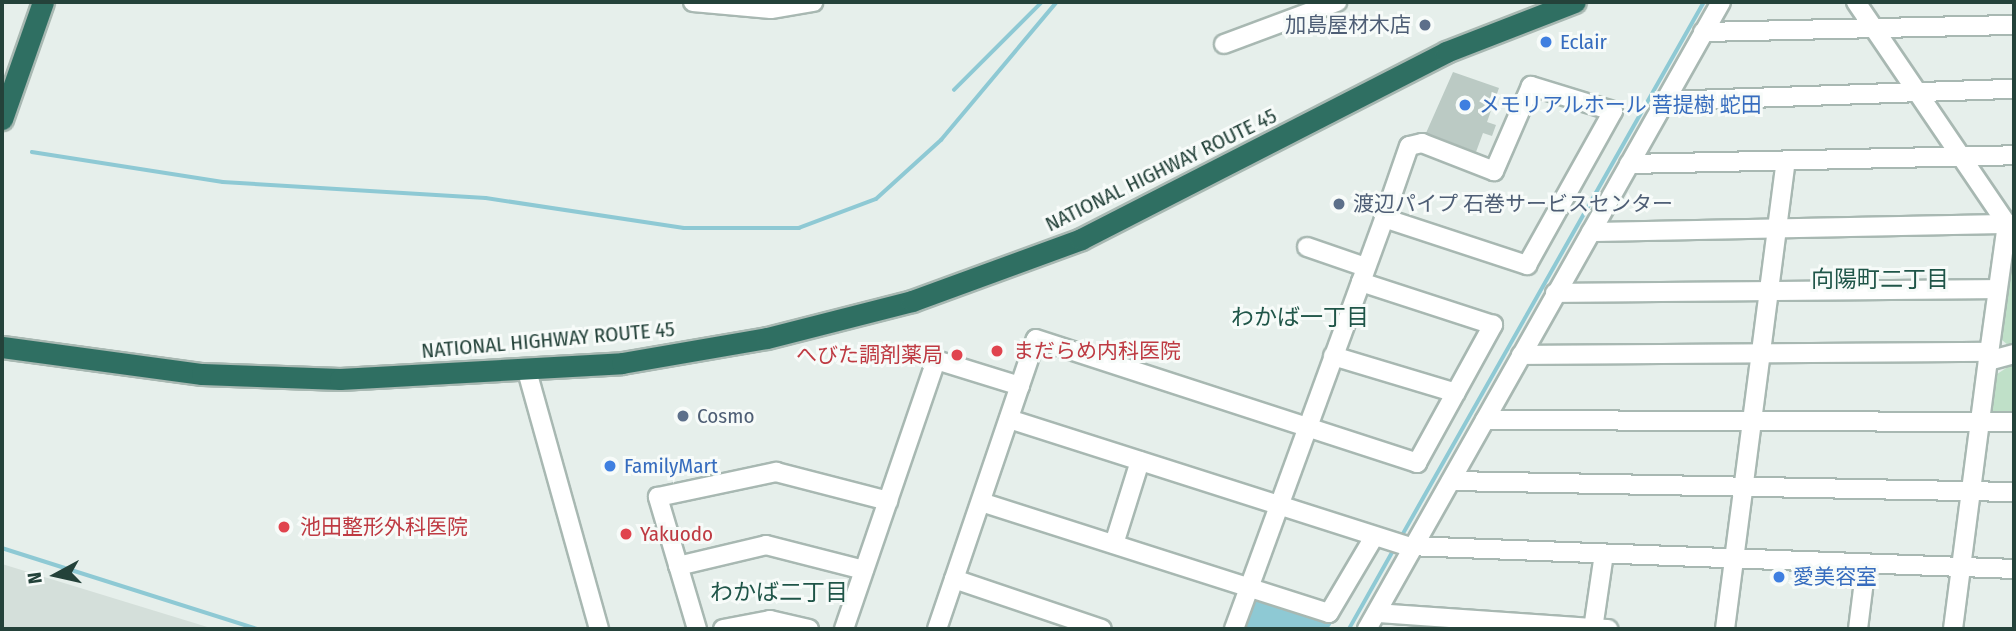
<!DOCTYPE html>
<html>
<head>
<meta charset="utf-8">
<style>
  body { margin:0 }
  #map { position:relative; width:2016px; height:631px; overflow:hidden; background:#e6efeb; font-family:"Fira Sans Condensed","Noto Sans JP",sans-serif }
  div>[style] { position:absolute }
  .built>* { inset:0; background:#d4dfda }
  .green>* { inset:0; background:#bfe0c8 }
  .water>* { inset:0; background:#8ec9d4 }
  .stream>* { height:3.5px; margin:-1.75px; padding:0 1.75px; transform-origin:1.75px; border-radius:1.75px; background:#8ec9d4 }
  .building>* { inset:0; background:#bbcac4 }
  .roads { filter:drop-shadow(2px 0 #a8b8b2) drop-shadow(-2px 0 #a8b8b2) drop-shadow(0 2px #a8b8b2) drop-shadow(0 -2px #a8b8b2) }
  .minor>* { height:18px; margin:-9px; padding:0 9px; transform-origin:9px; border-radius:9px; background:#fff }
  .highway>* { height:21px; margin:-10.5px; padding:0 10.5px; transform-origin:10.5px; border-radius:10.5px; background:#2f6f62 }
  .dots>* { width:19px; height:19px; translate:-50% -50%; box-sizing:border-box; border:4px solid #f7fbf9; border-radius:50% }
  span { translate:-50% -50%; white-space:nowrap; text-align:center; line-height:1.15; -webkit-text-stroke:6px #f7fbf9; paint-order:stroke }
  .service-label { font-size:21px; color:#4e5e75 }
  .right { translate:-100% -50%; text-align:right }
  .left { translate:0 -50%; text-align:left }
  .shop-label { font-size:21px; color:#366cbe }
  .street-label { font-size:21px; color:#24423a }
  .health-label { font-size:21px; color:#be3a42 }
  .neighbourhood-label { font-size:23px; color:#1f5548 }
  .frame { position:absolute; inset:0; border:4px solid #24423a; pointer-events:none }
  .north { position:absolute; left:21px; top:540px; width:70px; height:70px; -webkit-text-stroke:5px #f7fbf9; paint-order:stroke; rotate:262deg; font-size:19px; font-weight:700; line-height:28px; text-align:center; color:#24423a }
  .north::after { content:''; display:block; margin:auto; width:24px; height:32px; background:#24423a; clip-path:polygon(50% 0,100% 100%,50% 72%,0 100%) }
</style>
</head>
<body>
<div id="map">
  <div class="built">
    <i style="clip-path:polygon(2px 564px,214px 629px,2px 629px)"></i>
  </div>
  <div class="green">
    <i style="clip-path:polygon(2014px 229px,2014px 345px,2009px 346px,1995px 334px)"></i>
    <i style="clip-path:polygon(2014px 363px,2014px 417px,1987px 413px,1991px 378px)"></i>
  </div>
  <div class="water">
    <i style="clip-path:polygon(1257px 599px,1332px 623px,1328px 629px,1241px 629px)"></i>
  </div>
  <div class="stream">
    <i style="left:954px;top:90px;width:124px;rotate:-45deg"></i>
    <i style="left:32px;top:152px;width:193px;rotate:8.9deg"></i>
    <i style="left:223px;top:182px;width:263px;rotate:3.5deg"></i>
    <i style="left:486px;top:198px;width:200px;rotate:8.6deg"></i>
    <i style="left:684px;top:228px;width:115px"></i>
    <i style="left:799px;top:228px;width:82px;rotate:-20.6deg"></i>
    <i style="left:876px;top:199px;width:88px;rotate:-42.2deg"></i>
    <i style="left:941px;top:140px;width:180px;rotate:-50deg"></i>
    <i style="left:1400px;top:539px;width:617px;rotate:-60.49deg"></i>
    <i style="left:2px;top:548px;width:268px;rotate:17.6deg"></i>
    <i style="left:1349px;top:629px;width:92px;rotate:-60.6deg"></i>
  </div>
  <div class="building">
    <i style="clip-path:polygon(1453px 72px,1499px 88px,1487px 122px,1496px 125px,1492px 136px,1483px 133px,1476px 152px,1426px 133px)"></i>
  </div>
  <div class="roads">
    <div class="minor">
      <i style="left:693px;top:2px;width:78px;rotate:5.1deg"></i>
      <i style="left:771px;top:9px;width:43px;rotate:-9.5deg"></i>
      <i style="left:1856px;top:2px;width:268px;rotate:55.8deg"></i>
      <i style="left:2007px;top:224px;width:7px"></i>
      <i style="left:1703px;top:32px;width:311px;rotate:-1.3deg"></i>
      <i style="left:1224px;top:44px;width:121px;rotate:-20.4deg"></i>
      <i style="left:1664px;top:101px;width:350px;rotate:-2deg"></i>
      <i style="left:1629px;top:164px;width:385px;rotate:-1.3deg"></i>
      <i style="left:1591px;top:232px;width:416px;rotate:-1.1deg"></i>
      <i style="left:2007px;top:224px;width:138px;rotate:97.9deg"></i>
      <i style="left:1307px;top:247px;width:61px;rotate:19deg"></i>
      <i style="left:1555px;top:293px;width:441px;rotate:-0.5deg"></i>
      <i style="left:1521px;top:355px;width:468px;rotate:-0.4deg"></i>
      <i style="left:1333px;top:356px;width:128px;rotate:16.7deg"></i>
      <i style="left:527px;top:371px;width:268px;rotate:74.4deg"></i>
      <i style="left:1009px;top:419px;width:419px;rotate:17.7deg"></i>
      <i style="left:1408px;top:546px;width:606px;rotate:2.17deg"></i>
      <i style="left:1485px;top:420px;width:529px;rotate:0.22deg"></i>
      <i style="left:1451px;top:481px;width:563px;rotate:1.12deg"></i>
      <i style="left:981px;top:502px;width:365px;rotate:17.7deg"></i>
      <i style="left:1329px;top:613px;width:88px;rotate:-59.4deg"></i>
      <i style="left:1114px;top:544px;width:87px;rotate:-72.6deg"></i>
      <i style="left:678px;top:566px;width:90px;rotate:-13.4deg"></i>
      <i style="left:766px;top:545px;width:101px;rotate:14.3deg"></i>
      <i style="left:954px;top:579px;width:156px;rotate:18.7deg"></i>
      <i style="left:1377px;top:613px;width:232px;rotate:4deg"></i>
      <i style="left:697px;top:629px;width:138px;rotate:-106.5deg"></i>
      <i style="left:658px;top:497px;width:121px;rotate:-12deg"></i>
      <i style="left:776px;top:472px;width:116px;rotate:14.5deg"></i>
      <i style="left:723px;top:629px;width:48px;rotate:-10.8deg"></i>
      <i style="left:770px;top:620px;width:40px;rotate:13deg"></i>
      <i style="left:844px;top:629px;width:284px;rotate:-71.1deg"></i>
      <i style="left:936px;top:360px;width:88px;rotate:17.2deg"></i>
      <i style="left:937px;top:629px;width:306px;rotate:-71.2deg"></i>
      <i style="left:1036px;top:339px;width:401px;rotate:18deg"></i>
      <i style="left:1417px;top:463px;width:158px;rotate:-61.2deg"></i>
      <i style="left:1493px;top:325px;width:139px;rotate:-162deg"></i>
      <i style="left:1234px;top:629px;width:438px;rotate:-69.9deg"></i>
      <i style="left:1384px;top:218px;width:151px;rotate:18.2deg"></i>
      <i style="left:1527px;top:265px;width:176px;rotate:-60.8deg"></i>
      <i style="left:1613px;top:111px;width:86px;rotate:-163deg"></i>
      <i style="left:1531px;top:86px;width:93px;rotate:113.5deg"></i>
      <i style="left:1494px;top:171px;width:77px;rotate:-158.7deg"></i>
      <i style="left:1422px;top:143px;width:13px;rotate:167deg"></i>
      <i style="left:1409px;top:146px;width:76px;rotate:109.1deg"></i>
      <i style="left:1367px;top:629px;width:720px;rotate:-60.55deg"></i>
      <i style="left:1593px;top:629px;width:76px;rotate:-81.7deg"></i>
      <i style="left:1725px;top:629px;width:472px;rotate:-82.6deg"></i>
      <i style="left:1858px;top:629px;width:64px;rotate:-82.9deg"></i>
      <i style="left:1953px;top:629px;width:270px;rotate:-82.6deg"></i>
      <i style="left:1988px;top:361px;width:27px;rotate:-15deg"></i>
    </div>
    <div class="highway">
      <i style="left:2px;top:119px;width:124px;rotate:-70.7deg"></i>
      <i style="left:2px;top:347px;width:202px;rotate:7.7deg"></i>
      <i style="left:202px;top:374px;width:138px;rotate:2.1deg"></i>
      <i style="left:340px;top:379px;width:282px;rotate:-3.2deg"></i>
      <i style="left:622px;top:363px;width:147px;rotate:-9.8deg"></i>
      <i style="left:767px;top:338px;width:150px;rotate:-14.3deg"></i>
      <i style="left:912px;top:301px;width:180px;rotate:-20.1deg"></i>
      <i style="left:1081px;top:239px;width:410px;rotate:-27.1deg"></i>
      <i style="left:1446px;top:52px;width:138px;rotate:-21.2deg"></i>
    </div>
  </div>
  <div class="dots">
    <i style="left:1425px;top:25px;background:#5c6f8a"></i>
    <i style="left:1546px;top:42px;background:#3f7fe0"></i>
    <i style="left:1465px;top:105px;background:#3f7fe0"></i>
    <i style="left:1339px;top:204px;background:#5c6f8a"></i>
    <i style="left:997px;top:351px;background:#e0444e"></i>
    <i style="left:957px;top:355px;background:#e0444e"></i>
    <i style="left:683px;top:416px;background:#5c6f8a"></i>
    <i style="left:610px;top:466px;background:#3f7fe0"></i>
    <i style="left:284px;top:527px;background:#e0444e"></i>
    <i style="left:626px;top:534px;background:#e0444e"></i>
    <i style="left:1779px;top:577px;background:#3f7fe0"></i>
  </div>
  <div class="service-label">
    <span class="right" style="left:1411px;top:25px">加島屋材木店</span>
    <span class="left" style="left:1353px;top:204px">渡辺パイプ 石巻サービスセンター</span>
    <span class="left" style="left:697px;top:416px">Cosmo</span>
  </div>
  <div class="shop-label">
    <span class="left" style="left:1560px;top:42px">Eclair</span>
    <span class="left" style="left:1479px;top:105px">メモリアルホール 菩提樹 蛇田</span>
    <span class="left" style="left:624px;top:466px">FamilyMart</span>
    <span class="left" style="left:1793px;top:577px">愛美容室</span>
  </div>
  <div class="street-label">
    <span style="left:1161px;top:170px;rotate:-26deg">NATIONAL HIGHWAY ROUTE 45</span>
    <span style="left:548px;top:340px;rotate:-5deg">NATIONAL HIGHWAY ROUTE 45</span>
  </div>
  <div class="health-label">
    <span class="left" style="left:1013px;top:351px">まだらめ内科医院</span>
    <span class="right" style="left:943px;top:355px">へびた調剤薬局</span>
    <span class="left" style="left:300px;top:527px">池田整形外科医院</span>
    <span class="left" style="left:640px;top:534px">Yakuodo</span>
  </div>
  <div class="neighbourhood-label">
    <span style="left:1880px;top:279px">向陽町二丁目</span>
    <span style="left:1300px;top:317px">わかば一丁目</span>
    <span style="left:779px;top:592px">わかば二丁目</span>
  </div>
  <div class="frame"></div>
  <div class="north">N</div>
</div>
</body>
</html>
